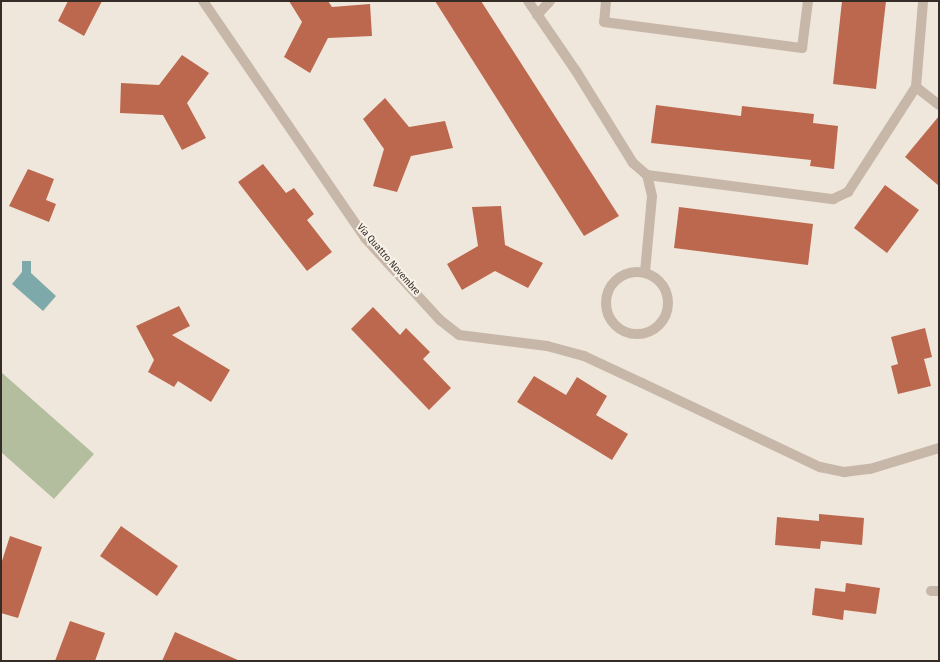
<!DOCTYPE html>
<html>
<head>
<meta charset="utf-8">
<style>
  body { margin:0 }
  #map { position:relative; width:940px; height:662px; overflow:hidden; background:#f0e7dc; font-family:"Fira Sans Condensed",sans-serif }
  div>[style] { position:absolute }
  .green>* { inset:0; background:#b3be9e }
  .water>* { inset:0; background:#7ea9ab }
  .building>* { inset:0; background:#bc684e }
  .service>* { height:10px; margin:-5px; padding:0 5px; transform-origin:5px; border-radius:5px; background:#c7b7a9 }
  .service>.ring { margin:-5px; padding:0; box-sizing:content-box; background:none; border:10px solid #c7b7a9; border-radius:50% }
  .minor>* { height:10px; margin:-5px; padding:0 5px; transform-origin:5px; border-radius:5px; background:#c7b7a9 }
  span { translate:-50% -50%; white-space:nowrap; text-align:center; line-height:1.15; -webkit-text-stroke:4px #f8f1e8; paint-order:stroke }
  .street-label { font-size:10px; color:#352c28 }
  .frame { position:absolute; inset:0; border:2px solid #352c28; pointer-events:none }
</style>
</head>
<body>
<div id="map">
  <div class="green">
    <i style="clip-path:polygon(1px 372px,94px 454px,54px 499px,1px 452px)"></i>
  </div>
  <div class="water">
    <i style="clip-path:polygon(22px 261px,31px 261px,31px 273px,56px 296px,43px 311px,12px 284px,22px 272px)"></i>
  </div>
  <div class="building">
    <i style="clip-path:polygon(68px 1px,102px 1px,84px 36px,58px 21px)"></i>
    <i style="clip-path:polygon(289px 1px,328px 1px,332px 7px,370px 4px,372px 36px,328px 38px,310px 73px,284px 57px,302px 22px)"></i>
    <i style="clip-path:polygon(435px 1px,481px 1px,619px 216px,584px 236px)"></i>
    <i style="clip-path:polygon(842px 1px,886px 1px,876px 89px,833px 84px)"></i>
    <i style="clip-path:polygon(182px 55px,209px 73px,187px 103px,206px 138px,182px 150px,163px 115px,120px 113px,121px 83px,159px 85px)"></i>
    <i style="clip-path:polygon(385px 98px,409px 127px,445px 121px,453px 148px,411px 156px,397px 192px,373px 186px,384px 149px,363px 119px)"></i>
    <i style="clip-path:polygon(656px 105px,741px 116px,742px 106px,814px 114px,813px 123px,838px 126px,834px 169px,810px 166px,811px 160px,651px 143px)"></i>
    <i style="clip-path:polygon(939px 116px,939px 186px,905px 157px)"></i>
    <i style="clip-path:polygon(263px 164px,286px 193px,294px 188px,314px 214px,307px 220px,332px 252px,307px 271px,238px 182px)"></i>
    <i style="clip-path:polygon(28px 169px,54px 179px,46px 200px,56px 204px,49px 222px,9px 206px)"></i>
    <i style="clip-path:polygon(885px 185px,919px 210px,887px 253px,854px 228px)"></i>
    <i style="clip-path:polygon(501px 206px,505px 245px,543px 263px,528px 288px,495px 271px,462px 290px,447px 264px,478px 246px,472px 207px)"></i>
    <i style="clip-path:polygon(679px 207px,813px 224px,808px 265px,674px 248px)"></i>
    <i style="clip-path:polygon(179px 306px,190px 326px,172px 335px,230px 370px,211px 402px,178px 381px,174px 387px,148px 372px,154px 360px,136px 326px)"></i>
    <i style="clip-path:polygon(373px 307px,400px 335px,406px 328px,430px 352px,423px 359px,451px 388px,429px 410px,351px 329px)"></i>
    <i style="clip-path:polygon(925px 328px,932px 357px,924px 359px,931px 386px,898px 394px,891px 366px,898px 364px,891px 337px)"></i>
    <i style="clip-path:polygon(534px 376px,566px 395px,577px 377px,607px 396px,596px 415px,628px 434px,612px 460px,517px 402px)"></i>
    <i style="clip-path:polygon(819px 514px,864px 518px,862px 545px,821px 541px,820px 549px,775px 545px,777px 517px,819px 521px)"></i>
    <i style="clip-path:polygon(121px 526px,178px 566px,157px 596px,100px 556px)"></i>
    <i style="clip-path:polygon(10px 536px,42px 547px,18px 618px,1px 613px,1px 564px)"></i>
    <i style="clip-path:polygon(846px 583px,880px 588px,876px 614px,844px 610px,843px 620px,812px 615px,815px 588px,845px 592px)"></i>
    <i style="clip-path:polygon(70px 621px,105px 633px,95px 661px,55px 661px)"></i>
    <i style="clip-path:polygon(175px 632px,240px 661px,162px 661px)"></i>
  </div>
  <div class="service">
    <i style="left:606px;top:1px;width:21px;rotate:95deg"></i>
    <i style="left:604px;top:22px;width:200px;rotate:7.5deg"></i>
    <i style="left:802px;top:48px;width:47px;rotate:-82.7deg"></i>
    <i style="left:576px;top:71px;width:108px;rotate:58.2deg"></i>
    <i style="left:633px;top:163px;width:18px;rotate:41deg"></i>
    <i style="left:647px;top:175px;width:188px;rotate:7.4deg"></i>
    <i style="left:833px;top:199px;width:17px;rotate:-25deg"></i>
    <i style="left:848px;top:192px;width:125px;rotate:-57.1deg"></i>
    <i style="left:916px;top:87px;width:86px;rotate:-85.3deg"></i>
    <i style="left:916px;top:87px;width:29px;rotate:38deg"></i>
    <i class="ring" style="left:606px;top:272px;width:52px;height:52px"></i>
    <i style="left:645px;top:272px;width:76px;rotate:-84.7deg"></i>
    <i style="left:652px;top:196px;width:22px;rotate:-103deg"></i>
    <i style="left:642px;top:383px;width:197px;rotate:25.3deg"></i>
    <i style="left:820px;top:467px;width:25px;rotate:12deg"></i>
    <i style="left:844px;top:472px;width:26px;rotate:-7deg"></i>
    <i style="left:870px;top:469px;width:72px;rotate:-16.9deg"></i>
    <i style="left:931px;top:591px;width:8px"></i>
  </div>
  <div class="minor">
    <i style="left:203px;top:1px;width:287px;rotate:55.6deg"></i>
    <i style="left:365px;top:238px;width:111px;rotate:47.6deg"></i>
    <i style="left:440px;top:320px;width:24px;rotate:38deg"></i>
    <i style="left:459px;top:335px;width:89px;rotate:7.1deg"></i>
    <i style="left:547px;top:346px;width:38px;rotate:15deg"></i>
    <i style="left:584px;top:356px;width:64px;rotate:25deg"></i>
    <i style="left:528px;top:1px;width:85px;rotate:55.6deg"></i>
    <i style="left:537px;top:15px;width:19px;rotate:-47deg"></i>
  </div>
  <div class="street-label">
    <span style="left:388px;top:260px;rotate:49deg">Via Quattro Novembre</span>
  </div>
  <div class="frame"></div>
</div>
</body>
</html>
